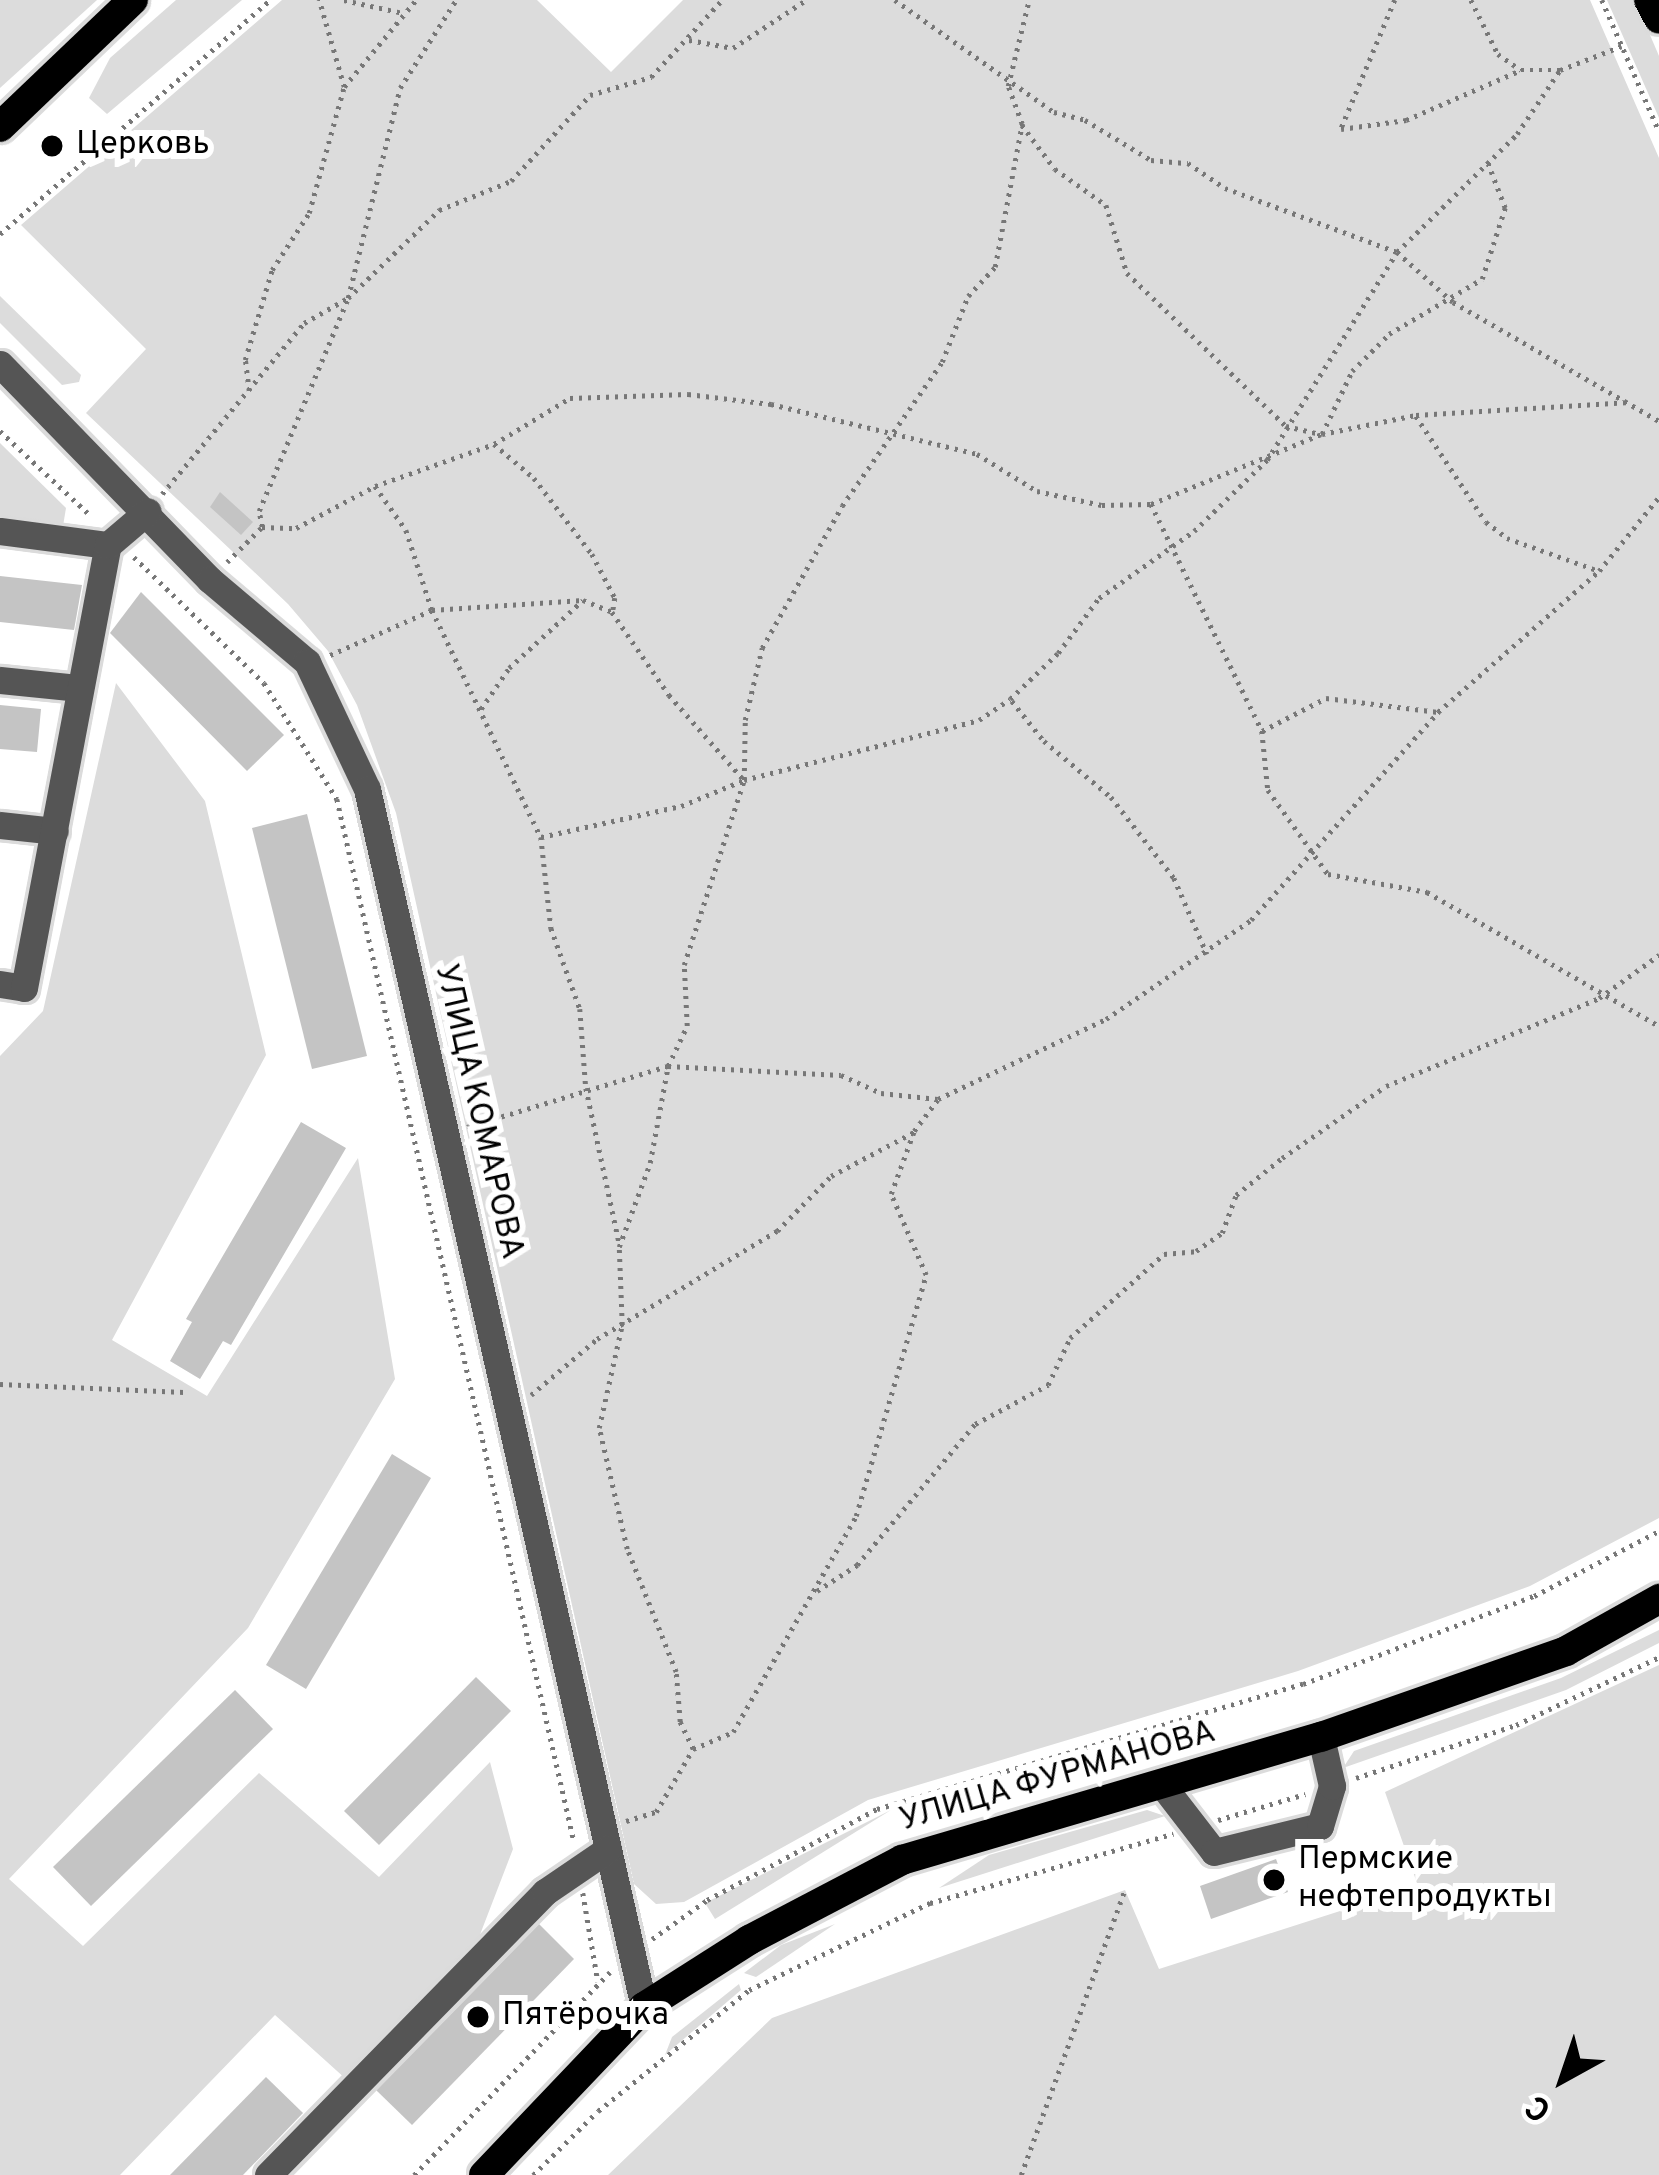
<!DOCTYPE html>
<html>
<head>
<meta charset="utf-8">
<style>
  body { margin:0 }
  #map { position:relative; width:1659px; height:2175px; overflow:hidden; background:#fff; font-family:Overpass,sans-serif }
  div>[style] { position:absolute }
  .green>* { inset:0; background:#dcdcdc }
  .building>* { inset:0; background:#c4c4c4 }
  .path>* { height:4.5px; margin-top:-2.25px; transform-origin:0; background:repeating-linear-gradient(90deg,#777 0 3px,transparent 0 9px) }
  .roads { filter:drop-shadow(3px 0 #dbdbdb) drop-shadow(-3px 0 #dbdbdb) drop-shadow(0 3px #dbdbdb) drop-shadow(0 -3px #dbdbdb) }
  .minor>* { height:27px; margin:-13.5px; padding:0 13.5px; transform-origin:13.5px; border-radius:13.5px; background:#555 }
  .major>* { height:30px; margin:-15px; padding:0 15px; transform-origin:15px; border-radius:15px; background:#000 }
  .dots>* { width:33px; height:33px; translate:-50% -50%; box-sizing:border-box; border:6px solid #fff; border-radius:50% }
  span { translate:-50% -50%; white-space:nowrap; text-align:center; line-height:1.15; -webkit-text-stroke:12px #fff; paint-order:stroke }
  .poi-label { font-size:33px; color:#000 }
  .left { translate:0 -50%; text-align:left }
  .street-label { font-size:33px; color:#000 }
  .north { position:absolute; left:1503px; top:2019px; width:120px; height:120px; -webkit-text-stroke:9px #fff; paint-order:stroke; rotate:220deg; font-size:33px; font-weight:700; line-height:48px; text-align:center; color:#000 }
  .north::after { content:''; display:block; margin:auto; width:42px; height:54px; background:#000; clip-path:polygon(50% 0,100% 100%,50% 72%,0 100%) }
</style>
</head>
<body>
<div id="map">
  <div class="green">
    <i style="clip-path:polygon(0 0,97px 0,0 88px)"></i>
    <i style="clip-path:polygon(176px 0,242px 0,107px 114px,89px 98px,110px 58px)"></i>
    <i style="clip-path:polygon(282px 0,537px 0,611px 72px,683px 0,1590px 0,1659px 158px,1659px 1518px,1530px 1586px,1298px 1671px,868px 1800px,684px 1902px,656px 1904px,634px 1884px,396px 813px,357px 705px,328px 651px,288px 604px,86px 413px,146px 349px,21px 225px)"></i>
    <i style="clip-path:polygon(1607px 0,1635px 0,1659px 56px,1659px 118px)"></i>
    <i style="clip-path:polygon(0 296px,81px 375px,79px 382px,62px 385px,0 323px)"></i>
    <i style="clip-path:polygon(0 443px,66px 508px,62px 532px,0 520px)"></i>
    <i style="clip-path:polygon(116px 683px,205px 801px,266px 1055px,112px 1340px,207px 1396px,358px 1158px,395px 1379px,248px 1628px,9px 1879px,83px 1946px,259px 1773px,379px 1877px,490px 1762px,513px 1849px,476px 1945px,347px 2080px,275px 2015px,120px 2175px,0 2175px,0 1056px,43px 1011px)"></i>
    <i style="clip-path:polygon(1659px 1630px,1659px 1643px,1566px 1690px,1343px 1768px,1354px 1751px,1561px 1678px)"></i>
    <i style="clip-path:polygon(1659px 1665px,1659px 2175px,608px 2175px,772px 2018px,1125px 1890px,1159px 1969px,1418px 1886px,1385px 1792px)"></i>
    <i style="clip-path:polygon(891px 1810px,715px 1919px,705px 1903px)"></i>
    <i style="clip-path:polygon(1147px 1810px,1165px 1816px,939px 1888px,989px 1855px)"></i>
    <i style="clip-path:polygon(835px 1924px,756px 1977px,744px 1973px,781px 1945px)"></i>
    <i style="clip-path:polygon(739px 1984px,741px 1990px,665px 2055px,672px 2037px)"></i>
  </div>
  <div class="building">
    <i style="clip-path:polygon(220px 492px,253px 522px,241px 535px,210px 507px)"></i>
    <i style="clip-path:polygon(0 576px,82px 585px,74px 630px,0 622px)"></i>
    <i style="clip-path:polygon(141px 592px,284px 735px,247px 771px,110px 633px)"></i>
    <i style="clip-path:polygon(0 705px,41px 709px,37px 752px,0 749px)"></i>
    <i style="clip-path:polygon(307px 814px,367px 1056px,312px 1069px,252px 828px)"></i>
    <i style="clip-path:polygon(301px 1122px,346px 1148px,231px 1345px,223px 1341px,200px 1379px,170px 1361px,192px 1322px,186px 1319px)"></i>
    <i style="clip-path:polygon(392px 1454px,431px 1478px,306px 1689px,266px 1665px)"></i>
    <i style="clip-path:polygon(476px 1677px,511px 1711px,379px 1845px,344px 1811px)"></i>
    <i style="clip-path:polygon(235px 1690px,273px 1729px,91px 1906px,53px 1867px)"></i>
    <i style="clip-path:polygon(1276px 1859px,1288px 1892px,1211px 1919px,1200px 1886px)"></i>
    <i style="clip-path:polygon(539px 1924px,574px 1959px,412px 2125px,376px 2090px)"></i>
    <i style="clip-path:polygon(266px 2077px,303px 2113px,243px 2175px,170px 2175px)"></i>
  </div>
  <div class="path">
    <i style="left:344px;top:0;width:60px;rotate:12.4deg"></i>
    <i style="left:895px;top:0;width:194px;rotate:35.2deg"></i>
    <i style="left:1054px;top:112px;width:32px;rotate:14deg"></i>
    <i style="left:1085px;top:120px;width:77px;rotate:31.2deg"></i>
    <i style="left:1151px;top:160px;width:37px;rotate:5deg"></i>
    <i style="left:1188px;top:163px;width:45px;rotate:34deg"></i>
    <i style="left:1225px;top:188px;width:184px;rotate:20.4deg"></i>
    <i style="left:1397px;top:252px;width:75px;rotate:41.8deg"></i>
    <i style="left:1453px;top:302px;width:238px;rotate:30deg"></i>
    <i style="left:1395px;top:0;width:140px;rotate:112.7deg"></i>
    <i style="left:1341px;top:129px;width:66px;rotate:-7.9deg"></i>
    <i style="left:1406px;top:120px;width:125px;rotate:-23.5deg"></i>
    <i style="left:1521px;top:70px;width:39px"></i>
    <i style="left:1471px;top:0;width:60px;rotate:63.4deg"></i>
    <i style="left:1498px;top:54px;width:28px;rotate:35deg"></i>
    <i style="left:1602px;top:0;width:143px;rotate:66.5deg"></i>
    <i style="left:689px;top:40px;width:45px;rotate:10.3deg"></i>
    <i style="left:733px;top:48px;width:87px;rotate:-33.3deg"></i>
    <i style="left:344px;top:87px;width:113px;rotate:-50.4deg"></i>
    <i style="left:1022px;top:125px;width:55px;rotate:53.1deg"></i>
    <i style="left:1055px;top:169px;width:62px;rotate:35.2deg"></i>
    <i style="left:1106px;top:205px;width:71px;rotate:72.8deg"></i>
    <i style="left:1127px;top:273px;width:221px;rotate:43.9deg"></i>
    <i style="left:1286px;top:426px;width:37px;rotate:13deg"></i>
    <i style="left:1322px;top:434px;width:70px;rotate:-64.5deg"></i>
    <i style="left:1352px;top:371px;width:52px;rotate:-45deg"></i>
    <i style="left:1389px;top:334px;width:108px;rotate:-30.6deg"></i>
    <i style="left:1482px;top:279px;width:75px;rotate:-72.1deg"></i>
    <i style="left:1505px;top:208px;width:47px;rotate:-111.1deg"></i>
    <i style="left:0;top:234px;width:357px;rotate:-40.9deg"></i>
    <i style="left:249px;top:391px;width:31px;rotate:-97deg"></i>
    <i style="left:245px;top:360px;width:94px;rotate:-73.3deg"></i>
    <i style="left:272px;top:270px;width:68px;rotate:-57deg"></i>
    <i style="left:309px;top:213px;width:131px;rotate:-74.5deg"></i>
    <i style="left:344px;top:87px;width:91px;rotate:-106deg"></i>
    <i style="left:1416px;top:416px;width:127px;rotate:56.6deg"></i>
    <i style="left:1486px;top:522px;width:26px;rotate:37deg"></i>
    <i style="left:1507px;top:538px;width:98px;rotate:19.7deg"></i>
    <i style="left:0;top:431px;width:125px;rotate:43deg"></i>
    <i style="left:494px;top:444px;width:52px;rotate:40.4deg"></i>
    <i style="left:534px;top:478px;width:96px;rotate:52.7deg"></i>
    <i style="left:592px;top:554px;width:50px;rotate:62.4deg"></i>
    <i style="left:615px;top:598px;width:12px;rotate:99deg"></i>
    <i style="left:375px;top:486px;width:54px;rotate:54.8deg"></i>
    <i style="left:406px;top:530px;width:84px;rotate:72deg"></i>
    <i style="left:432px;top:610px;width:252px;rotate:64.4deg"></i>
    <i style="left:541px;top:837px;width:92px;rotate:83.7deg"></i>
    <i style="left:551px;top:928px;width:86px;rotate:70.3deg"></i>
    <i style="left:580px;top:1009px;width:79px;rotate:85.7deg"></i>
    <i style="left:586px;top:1088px;width:157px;rotate:77.9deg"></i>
    <i style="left:162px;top:494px;width:222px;rotate:-50.3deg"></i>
    <i style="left:304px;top:323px;width:51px;rotate:-29.6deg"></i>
    <i style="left:348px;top:298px;width:127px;rotate:-44deg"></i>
    <i style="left:439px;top:210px;width:78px;rotate:-21.9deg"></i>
    <i style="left:511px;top:181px;width:117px;rotate:-47.4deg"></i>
    <i style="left:590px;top:95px;width:64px;rotate:-16.4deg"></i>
    <i style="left:651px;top:77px;width:105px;rotate:-47.3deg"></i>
    <i style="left:1151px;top:504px;width:253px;rotate:63.9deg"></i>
    <i style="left:1262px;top:731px;width:59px;rotate:84.2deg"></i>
    <i style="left:1268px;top:790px;width:103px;rotate:54.5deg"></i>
    <i style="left:1328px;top:874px;width:101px;rotate:10.3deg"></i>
    <i style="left:1427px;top:892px;width:268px;rotate:30deg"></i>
    <i style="left:262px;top:527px;width:34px;rotate:2deg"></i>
    <i style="left:296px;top:528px;width:89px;rotate:-28deg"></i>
    <i style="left:375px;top:486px;width:126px;rotate:-19.4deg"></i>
    <i style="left:494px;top:444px;width:89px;rotate:-31.2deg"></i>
    <i style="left:570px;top:398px;width:118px;rotate:-1.9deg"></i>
    <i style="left:688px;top:394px;width:84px;rotate:6.9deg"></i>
    <i style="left:771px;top:404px;width:212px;rotate:13.6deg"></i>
    <i style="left:977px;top:454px;width:70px;rotate:31.7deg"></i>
    <i style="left:1037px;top:491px;width:66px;rotate:12.2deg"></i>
    <i style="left:1102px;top:505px;width:49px;rotate:-1.2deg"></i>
    <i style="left:1151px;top:504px;width:185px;rotate:-22.3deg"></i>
    <i style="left:1322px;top:434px;width:96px;rotate:-11.4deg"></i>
    <i style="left:1416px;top:415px;width:214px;rotate:-3.5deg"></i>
    <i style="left:134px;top:557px;width:181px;rotate:44.1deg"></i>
    <i style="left:264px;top:683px;width:137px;rotate:57.8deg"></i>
    <i style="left:337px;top:799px;width:1069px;rotate:77.19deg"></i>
    <i style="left:227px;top:562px;width:49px;rotate:-45deg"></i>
    <i style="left:262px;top:527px;width:16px;rotate:-101deg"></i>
    <i style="left:259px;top:511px;width:231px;rotate:-67.3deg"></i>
    <i style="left:348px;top:298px;width:216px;rotate:-76.1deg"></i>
    <i style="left:400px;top:88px;width:104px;rotate:-57.5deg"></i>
    <i style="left:330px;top:655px;width:111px;rotate:-23.8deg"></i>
    <i style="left:432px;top:610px;width:151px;rotate:-3.8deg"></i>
    <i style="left:583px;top:600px;width:31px;rotate:22deg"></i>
    <i style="left:612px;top:612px;width:101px;rotate:55.5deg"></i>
    <i style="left:669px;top:695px;width:113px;rotate:48.6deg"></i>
    <i style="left:1012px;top:701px;width:51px;rotate:51.3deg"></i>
    <i style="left:1044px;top:741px;width:87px;rotate:39.9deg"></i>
    <i style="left:1111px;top:797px;width:103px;rotate:52.1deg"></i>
    <i style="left:1174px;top:878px;width:83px;rotate:66.5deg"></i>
    <i style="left:481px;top:709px;width:50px;rotate:-55.7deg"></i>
    <i style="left:509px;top:668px;width:100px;rotate:-42.6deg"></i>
    <i style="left:1262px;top:731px;width:72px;rotate:-27.3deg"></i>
    <i style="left:1326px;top:698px;width:113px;rotate:7.1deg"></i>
    <i style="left:541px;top:837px;width:143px;rotate:-12.5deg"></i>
    <i style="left:681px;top:806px;width:68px;rotate:-22.4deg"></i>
    <i style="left:744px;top:780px;width:243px;rotate:-14.3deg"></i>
    <i style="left:979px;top:720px;width:37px;rotate:-34deg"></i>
    <i style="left:1010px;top:699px;width:66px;rotate:-43.8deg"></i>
    <i style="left:1058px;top:653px;width:69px;rotate:-53.3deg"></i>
    <i style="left:1099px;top:598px;width:116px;rotate:-35.2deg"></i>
    <i style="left:1194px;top:531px;width:102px;rotate:-44.2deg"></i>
    <i style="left:1267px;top:460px;width:245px;rotate:-58deg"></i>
    <i style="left:1397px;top:252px;width:168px;rotate:-44.5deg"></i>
    <i style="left:1517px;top:134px;width:77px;rotate:-56.1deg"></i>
    <i style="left:1560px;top:70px;width:66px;rotate:-21.2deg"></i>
    <i style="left:467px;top:1127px;width:210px;rotate:-16.9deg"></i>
    <i style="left:668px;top:1066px;width:173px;rotate:3deg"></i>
    <i style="left:841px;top:1075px;width:44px;rotate:24.2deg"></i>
    <i style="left:881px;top:1093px;width:57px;rotate:6deg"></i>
    <i style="left:0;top:1384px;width:184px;rotate:2.5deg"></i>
    <i style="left:531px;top:1395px;width:87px;rotate:-40.3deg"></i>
    <i style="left:597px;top:1339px;width:210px;rotate:-31deg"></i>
    <i style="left:777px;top:1231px;width:77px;rotate:-45.5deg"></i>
    <i style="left:831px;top:1176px;width:94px;rotate:-27.9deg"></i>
    <i style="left:817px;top:1591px;width:48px;rotate:-33deg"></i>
    <i style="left:857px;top:1565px;width:184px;rotate:-50.1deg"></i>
    <i style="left:975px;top:1424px;width:83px;rotate:-28.1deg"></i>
    <i style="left:1048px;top:1385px;width:52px;rotate:-64.9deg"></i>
    <i style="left:1070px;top:1338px;width:126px;rotate:-41.8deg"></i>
    <i style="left:1164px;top:1254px;width:32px;rotate:-5deg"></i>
    <i style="left:1196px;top:1251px;width:32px;rotate:-35deg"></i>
    <i style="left:1222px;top:1233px;width:40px;rotate:-69.8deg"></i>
    <i style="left:1236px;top:1195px;width:59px;rotate:-38.8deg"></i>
    <i style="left:1282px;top:1158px;width:126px;rotate:-34.7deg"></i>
    <i style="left:1386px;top:1086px;width:230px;rotate:-22.4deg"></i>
    <i style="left:1599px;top:998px;width:74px;rotate:-35.6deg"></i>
    <i style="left:693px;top:1749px;width:30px;rotate:-116deg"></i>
    <i style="left:680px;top:1722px;width:50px;rotate:-94.6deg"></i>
    <i style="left:676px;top:1672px;width:132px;rotate:-111.7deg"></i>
    <i style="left:627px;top:1549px;width:124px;rotate:-103deg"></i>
    <i style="left:599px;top:1428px;width:106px;rotate:-77.4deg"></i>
    <i style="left:622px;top:1325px;width:78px;rotate:-92.2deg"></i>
    <i style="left:619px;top:1247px;width:90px;rotate:-69.7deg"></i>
    <i style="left:650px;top:1163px;width:99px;rotate:-79.5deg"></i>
    <i style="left:668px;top:1066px;width:44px;rotate:-64.6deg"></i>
    <i style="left:687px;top:1026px;width:61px;rotate:-92.8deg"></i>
    <i style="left:684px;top:965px;width:194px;rotate:-72deg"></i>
    <i style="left:744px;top:780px;width:60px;rotate:-89deg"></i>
    <i style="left:745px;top:720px;width:74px;rotate:-76.7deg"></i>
    <i style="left:762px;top:648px;width:163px;rotate:-60.6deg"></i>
    <i style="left:842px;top:506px;width:175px;rotate:-55.2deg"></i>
    <i style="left:942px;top:362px;width:71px;rotate:-68.5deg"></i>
    <i style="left:968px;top:296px;width:40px;rotate:-47deg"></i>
    <i style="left:995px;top:267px;width:146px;rotate:-79.3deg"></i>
    <i style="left:1022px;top:124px;width:40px;rotate:-110.2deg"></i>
    <i style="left:1008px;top:86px;width:89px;rotate:-76.3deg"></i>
    <i style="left:1356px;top:1778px;width:169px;rotate:-18.3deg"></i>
    <i style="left:1516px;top:1725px;width:158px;rotate:-25.4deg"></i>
    <i style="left:1218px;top:1820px;width:91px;rotate:-16.6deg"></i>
    <i style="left:626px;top:1821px;width:31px;rotate:-17deg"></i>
    <i style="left:656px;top:1812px;width:73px;rotate:-59.6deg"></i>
    <i style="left:693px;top:1749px;width:43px;rotate:-23deg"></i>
    <i style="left:733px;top:1732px;width:249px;rotate:-60.3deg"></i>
    <i style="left:856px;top:1516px;width:251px;rotate:-73.8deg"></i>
    <i style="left:926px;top:1275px;width:88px;rotate:-113.4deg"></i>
    <i style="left:891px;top:1194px;width:67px;rotate:-69.9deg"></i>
    <i style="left:914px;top:1131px;width:40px;rotate:-53deg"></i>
    <i style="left:938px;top:1099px;width:186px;rotate:-25.5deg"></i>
    <i style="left:1106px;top:1019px;width:176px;rotate:-34.3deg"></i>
    <i style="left:1251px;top:920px;width:280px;rotate:-48deg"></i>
    <i style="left:1438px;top:712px;width:214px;rotate:-41.2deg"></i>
    <i style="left:1599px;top:571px;width:95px;rotate:-51deg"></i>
    <i style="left:583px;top:1893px;width:90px;rotate:80.4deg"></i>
    <i style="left:652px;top:1939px;width:67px;rotate:-35.3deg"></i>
    <i style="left:707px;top:1900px;width:193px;rotate:-28.2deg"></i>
    <i style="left:877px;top:1809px;width:444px;rotate:-16.4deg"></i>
    <i style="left:1303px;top:1684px;width:247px;rotate:-20.9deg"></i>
    <i style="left:1534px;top:1596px;width:141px;rotate:-27.5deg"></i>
    <i style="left:414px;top:2175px;width:282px;rotate:-46deg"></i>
    <i style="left:533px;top:2175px;width:91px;rotate:-44.6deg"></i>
    <i style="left:598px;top:2111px;width:193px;rotate:-38.7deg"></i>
    <i style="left:749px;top:1990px;width:201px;rotate:-25.7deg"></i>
    <i style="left:930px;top:1903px;width:253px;rotate:-15.9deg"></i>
    <i style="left:1021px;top:2175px;width:303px;rotate:-70deg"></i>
  </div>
  <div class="roads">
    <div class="minor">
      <i style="left:0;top:364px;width:301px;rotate:45.8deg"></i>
      <i style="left:210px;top:580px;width:127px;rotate:40.2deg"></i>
      <i style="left:307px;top:662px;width:140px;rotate:64.7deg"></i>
      <i style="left:367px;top:789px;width:1249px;rotate:77.19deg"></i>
      <i style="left:0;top:531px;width:109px;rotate:7.4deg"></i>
      <i style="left:0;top:680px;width:79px;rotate:5.8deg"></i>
      <i style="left:0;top:825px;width:55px;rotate:6.2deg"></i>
      <i style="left:0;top:984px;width:24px;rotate:9deg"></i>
      <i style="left:24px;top:988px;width:451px;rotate:-79.3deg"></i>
      <i style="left:108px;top:545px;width:52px;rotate:-40.4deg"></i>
      <i style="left:1163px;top:1786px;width:83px;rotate:52.3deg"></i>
      <i style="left:1214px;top:1852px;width:109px;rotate:-13.8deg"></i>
      <i style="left:1320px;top:1826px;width:42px;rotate:-73.3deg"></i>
      <i style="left:1332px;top:1786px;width:50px;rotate:-102.7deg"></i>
      <i style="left:268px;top:2175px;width:396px;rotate:-45.6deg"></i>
      <i style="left:545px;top:1892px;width:76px;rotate:-34.3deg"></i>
    </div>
    <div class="major">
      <i style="left:1649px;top:0;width:21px;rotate:62deg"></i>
      <i style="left:0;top:127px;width:184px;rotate:-43.7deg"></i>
      <i style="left:484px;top:2175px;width:232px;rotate:-46.4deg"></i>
      <i style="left:644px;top:2007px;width:125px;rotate:-32.5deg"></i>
      <i style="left:749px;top:1940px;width:173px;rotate:-27.6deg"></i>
      <i style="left:902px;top:1860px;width:437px;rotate:-16.4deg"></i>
      <i style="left:1321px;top:1737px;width:260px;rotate:-19.3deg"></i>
      <i style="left:1566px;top:1651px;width:107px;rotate:-29.2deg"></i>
    </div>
  </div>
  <div class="dots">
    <i style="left:52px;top:146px;background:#000"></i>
    <i style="left:1274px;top:1880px;background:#000"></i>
    <i style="left:478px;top:2017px;background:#000"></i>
  </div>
  <div class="poi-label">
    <span class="left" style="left:76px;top:146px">Церковь</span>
    <span class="left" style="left:1298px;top:1880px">Пермские<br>нефтепродукты</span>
    <span class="left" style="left:502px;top:2017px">Пятёрочка</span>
  </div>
  <div class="street-label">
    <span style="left:477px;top:1112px;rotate:77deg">УЛИЦА КОМАРОВА</span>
    <span style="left:1058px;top:1778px;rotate:-16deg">УЛИЦА ФУРМАНОВА</span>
  </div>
  <div class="north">С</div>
</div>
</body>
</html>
